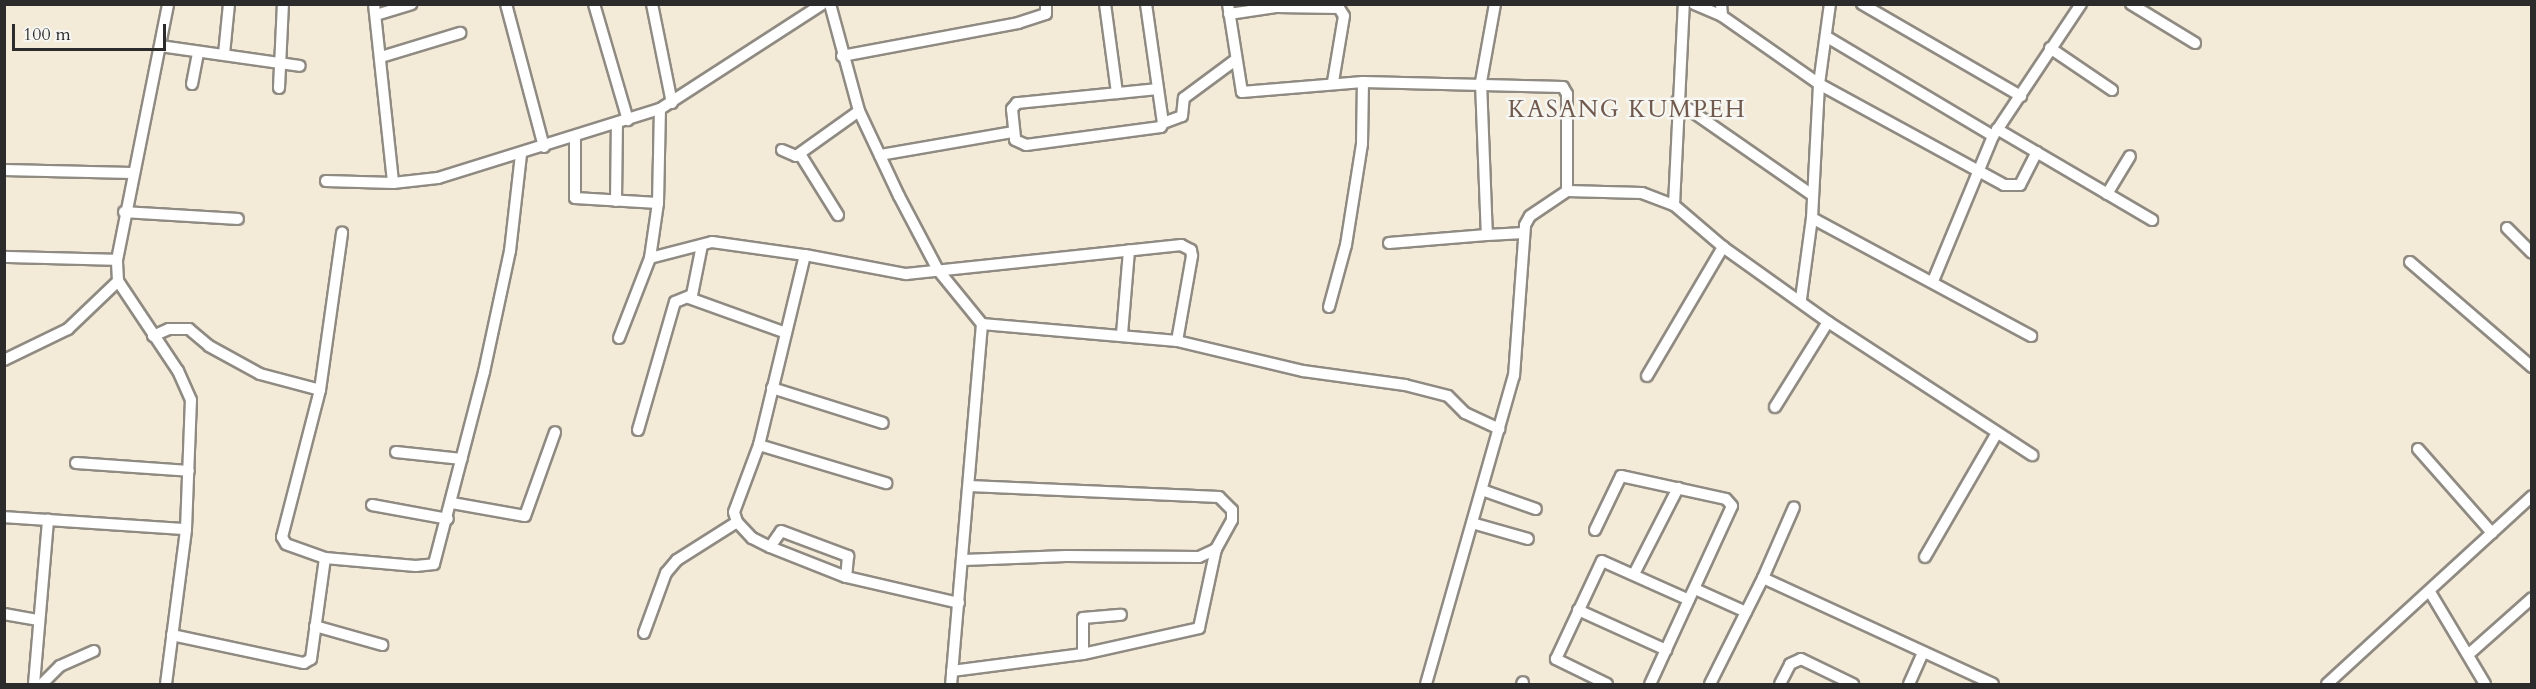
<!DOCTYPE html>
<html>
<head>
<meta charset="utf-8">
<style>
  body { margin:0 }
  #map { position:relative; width:2536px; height:689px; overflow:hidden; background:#f3ead8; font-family:Cardo,serif }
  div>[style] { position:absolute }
  .roads { filter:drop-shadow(2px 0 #8f8a82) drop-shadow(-2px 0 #8f8a82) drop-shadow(0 2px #8f8a82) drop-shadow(0 -2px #8f8a82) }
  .minor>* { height:10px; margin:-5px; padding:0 5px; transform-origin:5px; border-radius:5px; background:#fff }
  span { translate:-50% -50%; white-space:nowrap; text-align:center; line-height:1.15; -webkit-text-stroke:5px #f6f6f2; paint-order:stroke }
  .quarter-label { font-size:24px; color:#715a4d; letter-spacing:1.5px }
  .frame { position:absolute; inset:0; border:6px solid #2b2b2b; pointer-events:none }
  .scale { position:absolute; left:12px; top:24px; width:154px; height:27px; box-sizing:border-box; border:3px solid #2b2b2b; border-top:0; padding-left:8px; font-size:18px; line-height:21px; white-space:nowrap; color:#2b2b2b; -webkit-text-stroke:4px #f6f6f2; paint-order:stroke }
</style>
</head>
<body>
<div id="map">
  <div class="roads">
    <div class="minor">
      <i style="left:374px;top:4px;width:180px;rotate:83.9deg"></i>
      <i style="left:506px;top:4px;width:148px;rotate:75.1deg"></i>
      <i style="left:594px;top:4px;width:121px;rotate:73.7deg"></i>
      <i style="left:652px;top:4px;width:101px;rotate:78.6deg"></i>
      <i style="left:830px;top:4px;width:111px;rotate:74.8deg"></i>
      <i style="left:859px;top:111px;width:94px;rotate:64.8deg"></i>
      <i style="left:899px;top:196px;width:84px;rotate:62.2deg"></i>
      <i style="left:938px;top:270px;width:70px;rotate:50.8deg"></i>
      <i style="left:982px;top:324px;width:361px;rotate:94.9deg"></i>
      <i style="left:1105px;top:4px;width:90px;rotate:82.3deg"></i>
      <i style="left:1146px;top:4px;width:120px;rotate:81.9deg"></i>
      <i style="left:1228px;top:4px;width:89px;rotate:81deg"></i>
      <i style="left:1242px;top:92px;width:121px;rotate:-4.7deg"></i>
      <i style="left:1495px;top:4px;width:79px;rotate:100.2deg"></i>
      <i style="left:1481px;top:82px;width:153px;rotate:87.8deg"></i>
      <i style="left:1487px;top:235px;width:37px;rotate:-3deg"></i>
      <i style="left:1694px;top:4px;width:30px;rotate:23deg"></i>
      <i style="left:1721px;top:4px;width:12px;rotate:85deg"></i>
      <i style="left:1722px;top:16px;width:118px;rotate:35deg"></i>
      <i style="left:1819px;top:84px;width:211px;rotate:28.6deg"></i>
      <i style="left:2004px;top:185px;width:16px"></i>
      <i style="left:2020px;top:185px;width:37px;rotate:-63deg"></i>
      <i style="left:1862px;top:4px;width:184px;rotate:30.1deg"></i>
      <i style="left:2131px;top:4px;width:75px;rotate:31.4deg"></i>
      <i style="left:1229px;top:14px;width:49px;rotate:-8.3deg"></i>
      <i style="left:1277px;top:7px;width:62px;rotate:0.9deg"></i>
      <i style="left:1339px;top:8px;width:9px;rotate:58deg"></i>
      <i style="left:1344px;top:16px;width:67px;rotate:99.5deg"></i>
      <i style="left:376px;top:15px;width:37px;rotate:-17deg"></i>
      <i style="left:1827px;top:37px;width:193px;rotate:30.8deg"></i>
      <i style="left:160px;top:46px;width:141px;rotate:8.1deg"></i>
      <i style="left:2050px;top:48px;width:75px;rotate:34.1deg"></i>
      <i style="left:224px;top:54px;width:50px;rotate:-84.3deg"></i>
      <i style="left:842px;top:56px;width:179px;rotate:-10.6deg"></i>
      <i style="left:1018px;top:23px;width:29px;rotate:-18deg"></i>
      <i style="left:1046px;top:14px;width:10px;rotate:-90deg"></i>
      <i style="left:381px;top:57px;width:83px;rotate:-16.9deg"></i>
      <i style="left:192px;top:84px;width:32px;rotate:-79deg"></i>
      <i style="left:279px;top:88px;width:84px;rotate:-87.3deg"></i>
      <i style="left:1158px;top:89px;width:142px;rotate:174.3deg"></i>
      <i style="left:1017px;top:103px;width:8px;rotate:130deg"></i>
      <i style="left:1012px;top:109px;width:31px;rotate:84deg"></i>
      <i style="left:1015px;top:140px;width:12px;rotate:24deg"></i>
      <i style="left:1026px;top:145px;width:136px;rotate:-7.6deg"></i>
      <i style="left:1161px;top:127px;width:4px;rotate:-63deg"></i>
      <i style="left:1163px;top:123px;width:20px;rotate:-20deg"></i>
      <i style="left:1182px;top:116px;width:18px;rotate:-84deg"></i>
      <i style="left:1184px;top:98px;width:62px;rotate:-36.5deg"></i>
      <i style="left:1677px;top:101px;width:163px;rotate:34.8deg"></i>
      <i style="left:1997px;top:129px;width:180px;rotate:30.4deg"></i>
      <i style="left:575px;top:136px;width:62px;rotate:90deg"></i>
      <i style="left:575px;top:198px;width:83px;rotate:3.4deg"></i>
      <i style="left:658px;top:203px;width:94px;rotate:-88.8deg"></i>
      <i style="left:782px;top:150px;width:15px;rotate:23deg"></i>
      <i style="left:796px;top:156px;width:77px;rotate:-35.5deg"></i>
      <i style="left:800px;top:154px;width:72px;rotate:58.1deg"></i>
      <i style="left:880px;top:155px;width:135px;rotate:-9.8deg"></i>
      <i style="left:4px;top:170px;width:128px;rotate:1.3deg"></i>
      <i style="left:326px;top:181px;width:67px;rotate:1.7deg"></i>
      <i style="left:393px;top:183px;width:45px;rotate:-6.3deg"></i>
      <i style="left:438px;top:178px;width:232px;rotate:-17.3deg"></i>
      <i style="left:660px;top:109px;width:193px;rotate:-32.9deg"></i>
      <i style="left:2107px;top:194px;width:44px;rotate:-58.8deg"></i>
      <i style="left:616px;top:201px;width:77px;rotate:-89.3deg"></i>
      <i style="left:658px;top:203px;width:56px;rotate:98.3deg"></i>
      <i style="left:650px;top:258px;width:64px;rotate:-14.5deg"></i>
      <i style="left:712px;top:242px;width:94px;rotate:8deg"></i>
      <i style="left:1674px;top:205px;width:201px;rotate:-87.2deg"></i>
      <i style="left:124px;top:212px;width:114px;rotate:3.5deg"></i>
      <i style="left:1812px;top:218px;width:249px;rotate:28.3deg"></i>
      <i style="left:2507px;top:228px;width:35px;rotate:45deg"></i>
      <i style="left:1389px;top:243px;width:98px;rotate:-4.7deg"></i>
      <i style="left:4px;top:257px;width:113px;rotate:1.5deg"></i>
      <i style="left:2410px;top:262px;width:161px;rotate:40.7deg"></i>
      <i style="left:1933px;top:281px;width:157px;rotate:-67.5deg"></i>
      <i style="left:1993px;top:136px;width:159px;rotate:-56.3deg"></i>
      <i style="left:689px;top:298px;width:103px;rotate:19.8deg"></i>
      <i style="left:1801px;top:299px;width:82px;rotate:-82.3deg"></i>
      <i style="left:1812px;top:218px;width:134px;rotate:-87deg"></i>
      <i style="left:1819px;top:84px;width:81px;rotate:-82.2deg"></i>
      <i style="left:1329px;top:307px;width:64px;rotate:-74.7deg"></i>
      <i style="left:1346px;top:245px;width:102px;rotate:-81deg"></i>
      <i style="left:1362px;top:144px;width:62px;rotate:-89.1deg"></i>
      <i style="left:1363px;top:82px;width:200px;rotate:1.4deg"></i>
      <i style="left:1563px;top:87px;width:8px;rotate:60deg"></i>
      <i style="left:1567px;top:94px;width:97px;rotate:90deg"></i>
      <i style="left:982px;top:324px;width:196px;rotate:5deg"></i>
      <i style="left:1177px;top:341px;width:130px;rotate:13.4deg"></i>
      <i style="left:1303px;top:371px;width:103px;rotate:7.8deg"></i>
      <i style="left:1405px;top:385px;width:44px;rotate:14.3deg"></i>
      <i style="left:1448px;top:396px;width:24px;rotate:45deg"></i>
      <i style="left:1465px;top:413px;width:38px;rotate:25deg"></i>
      <i style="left:1122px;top:334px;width:84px;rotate:-85.2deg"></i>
      <i style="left:153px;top:336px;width:17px;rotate:-24deg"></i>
      <i style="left:169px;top:329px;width:20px"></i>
      <i style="left:189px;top:329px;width:26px;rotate:40deg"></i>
      <i style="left:209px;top:346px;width:58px;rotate:28.8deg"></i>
      <i style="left:260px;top:374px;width:62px;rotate:14.9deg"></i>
      <i style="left:619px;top:338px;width:86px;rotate:-68.8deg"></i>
      <i style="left:4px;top:360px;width:71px;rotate:-25.8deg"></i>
      <i style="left:68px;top:329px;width:69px;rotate:-43.8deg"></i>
      <i style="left:1647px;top:376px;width:150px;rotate:-59.5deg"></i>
      <i style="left:772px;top:388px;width:116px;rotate:17.5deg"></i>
      <i style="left:1775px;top:407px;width:100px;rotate:-58.1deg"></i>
      <i style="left:638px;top:430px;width:133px;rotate:-73.9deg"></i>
      <i style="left:675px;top:302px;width:18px;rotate:-22deg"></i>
      <i style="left:692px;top:295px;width:51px;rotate:-78.7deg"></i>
      <i style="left:759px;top:445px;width:133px;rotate:16.7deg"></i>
      <i style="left:2418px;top:449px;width:112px;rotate:48.6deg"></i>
      <i style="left:396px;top:452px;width:66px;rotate:6.1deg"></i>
      <i style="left:76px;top:463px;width:113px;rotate:4deg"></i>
      <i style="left:1482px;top:490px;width:57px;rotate:19.4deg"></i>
      <i style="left:452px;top:503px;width:74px;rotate:10.1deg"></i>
      <i style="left:525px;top:516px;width:89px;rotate:-70.3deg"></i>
      <i style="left:372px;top:505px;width:77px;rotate:10.4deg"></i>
      <i style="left:4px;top:517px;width:182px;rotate:3.8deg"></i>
      <i style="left:1472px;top:523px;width:58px;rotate:15.9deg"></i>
      <i style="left:1595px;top:530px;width:60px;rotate:-64.3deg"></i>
      <i style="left:1621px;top:476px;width:107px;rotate:12.4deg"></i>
      <i style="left:1726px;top:499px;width:9px;rotate:49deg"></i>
      <i style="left:1732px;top:506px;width:196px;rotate:114.7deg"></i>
      <i style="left:770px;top:547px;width:19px;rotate:-55deg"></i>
      <i style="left:781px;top:531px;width:72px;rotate:20.5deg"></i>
      <i style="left:848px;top:556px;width:21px;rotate:95deg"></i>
      <i style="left:1925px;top:557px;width:143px;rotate:-59.9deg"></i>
      <i style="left:325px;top:558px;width:41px;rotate:-160.3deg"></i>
      <i style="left:286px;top:544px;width:8px;rotate:-120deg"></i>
      <i style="left:282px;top:537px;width:152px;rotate:-75.5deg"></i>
      <i style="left:320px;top:390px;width:159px;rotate:-82deg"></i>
      <i style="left:964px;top:560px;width:102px;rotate:-2.2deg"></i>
      <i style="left:1066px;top:556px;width:133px;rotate:0.4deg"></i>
      <i style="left:1199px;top:557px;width:19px;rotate:-25deg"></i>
      <i style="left:1216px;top:549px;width:33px;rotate:-61deg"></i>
      <i style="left:1232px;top:520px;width:10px;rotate:-90deg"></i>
      <i style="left:1232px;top:510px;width:18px;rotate:-135deg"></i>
      <i style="left:1219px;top:497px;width:250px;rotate:-177.5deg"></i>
      <i style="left:1634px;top:574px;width:97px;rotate:-62.9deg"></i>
      <i style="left:1763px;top:578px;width:77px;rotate:-66.4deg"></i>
      <i style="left:1695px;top:589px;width:56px;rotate:24.3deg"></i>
      <i style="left:2430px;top:592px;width:107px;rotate:59.1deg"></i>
      <i style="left:959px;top:603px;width:116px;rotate:-167deg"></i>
      <i style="left:846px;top:577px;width:82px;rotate:-158.5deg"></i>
      <i style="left:770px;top:547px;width:20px;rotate:-153deg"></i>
      <i style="left:752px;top:538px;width:22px;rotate:-133deg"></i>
      <i style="left:737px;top:522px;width:10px;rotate:-107deg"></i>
      <i style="left:734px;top:512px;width:72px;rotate:-69.5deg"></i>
      <i style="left:759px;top:445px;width:195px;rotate:-76.4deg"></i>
      <i style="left:805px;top:255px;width:103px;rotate:10.7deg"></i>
      <i style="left:906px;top:274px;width:277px;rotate:-6deg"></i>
      <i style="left:1181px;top:245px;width:11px;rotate:27deg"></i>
      <i style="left:1191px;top:250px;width:6px;rotate:81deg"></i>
      <i style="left:1192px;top:256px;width:86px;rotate:100deg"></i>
      <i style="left:1578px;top:610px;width:97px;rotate:24.4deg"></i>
      <i style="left:4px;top:614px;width:35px;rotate:10deg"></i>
      <i style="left:315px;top:626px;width:70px;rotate:15.8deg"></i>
      <i style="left:644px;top:633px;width:64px;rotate:-69.9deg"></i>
      <i style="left:666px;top:573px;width:17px;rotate:-50deg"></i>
      <i style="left:677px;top:560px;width:71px;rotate:-32.3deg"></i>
      <i style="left:172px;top:635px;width:135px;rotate:12deg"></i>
      <i style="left:304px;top:663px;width:8px;rotate:-30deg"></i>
      <i style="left:311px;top:659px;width:102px;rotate:-82.1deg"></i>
      <i style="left:325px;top:558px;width:91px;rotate:5deg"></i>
      <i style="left:416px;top:566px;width:18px;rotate:-6deg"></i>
      <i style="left:434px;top:564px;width:198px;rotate:-75.4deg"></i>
      <i style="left:484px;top:372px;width:124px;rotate:-77.9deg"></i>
      <i style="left:510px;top:251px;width:98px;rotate:-83.5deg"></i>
      <i style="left:1083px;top:654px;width:119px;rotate:-12.6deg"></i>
      <i style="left:1199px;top:628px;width:81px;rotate:-77.9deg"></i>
      <i style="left:2469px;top:654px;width:84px;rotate:-41.6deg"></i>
      <i style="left:952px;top:671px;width:132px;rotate:-7.4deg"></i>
      <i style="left:1083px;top:654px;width:36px;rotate:-90deg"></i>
      <i style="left:1083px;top:618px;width:38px;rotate:-5deg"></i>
      <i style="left:34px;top:684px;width:165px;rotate:-85.1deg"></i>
      <i style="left:42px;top:684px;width:25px;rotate:-45deg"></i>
      <i style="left:60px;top:666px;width:37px;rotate:-24deg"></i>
      <i style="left:166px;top:684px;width:156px;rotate:-82.6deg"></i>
      <i style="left:186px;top:529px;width:129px;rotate:-87.8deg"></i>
      <i style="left:191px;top:400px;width:32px;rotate:-114deg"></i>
      <i style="left:178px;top:371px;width:108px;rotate:-123.7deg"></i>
      <i style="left:118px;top:281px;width:21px;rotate:-93deg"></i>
      <i style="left:117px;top:260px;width:261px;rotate:-78.7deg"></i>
      <i style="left:1426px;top:684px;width:320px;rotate:-74.1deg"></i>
      <i style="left:1514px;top:376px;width:151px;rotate:-85.8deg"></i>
      <i style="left:1525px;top:225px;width:10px;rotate:-61deg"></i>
      <i style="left:1530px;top:216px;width:45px;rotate:-34deg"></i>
      <i style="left:1567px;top:191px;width:75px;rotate:1.5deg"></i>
      <i style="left:1642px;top:193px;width:34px;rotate:21deg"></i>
      <i style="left:1674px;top:205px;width:65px;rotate:40.6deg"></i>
      <i style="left:1723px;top:247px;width:129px;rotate:35.5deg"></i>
      <i style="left:1828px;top:322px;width:244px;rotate:33.1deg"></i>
      <i style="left:1522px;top:684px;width:2px;rotate:-63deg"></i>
      <i style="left:1607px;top:684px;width:57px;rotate:-153.9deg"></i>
      <i style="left:1556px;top:659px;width:108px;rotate:-64.9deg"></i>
      <i style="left:1602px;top:561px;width:95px;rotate:24.1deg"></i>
      <i style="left:1710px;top:684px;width:119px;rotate:-63.4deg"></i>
      <i style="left:1763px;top:578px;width:253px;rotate:24.7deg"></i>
      <i style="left:1780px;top:684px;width:22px;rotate:-63deg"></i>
      <i style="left:1790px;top:664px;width:12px;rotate:-24deg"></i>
      <i style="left:1801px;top:659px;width:58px;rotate:25.7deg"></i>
      <i style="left:1909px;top:684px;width:34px;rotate:-66deg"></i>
      <i style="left:2327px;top:684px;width:278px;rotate:-42.5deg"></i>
    </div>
  </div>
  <div class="quarter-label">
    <span style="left:1627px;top:110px">KASANG KUMPEH</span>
  </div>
  <div class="frame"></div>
  <div class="scale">100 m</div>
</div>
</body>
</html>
